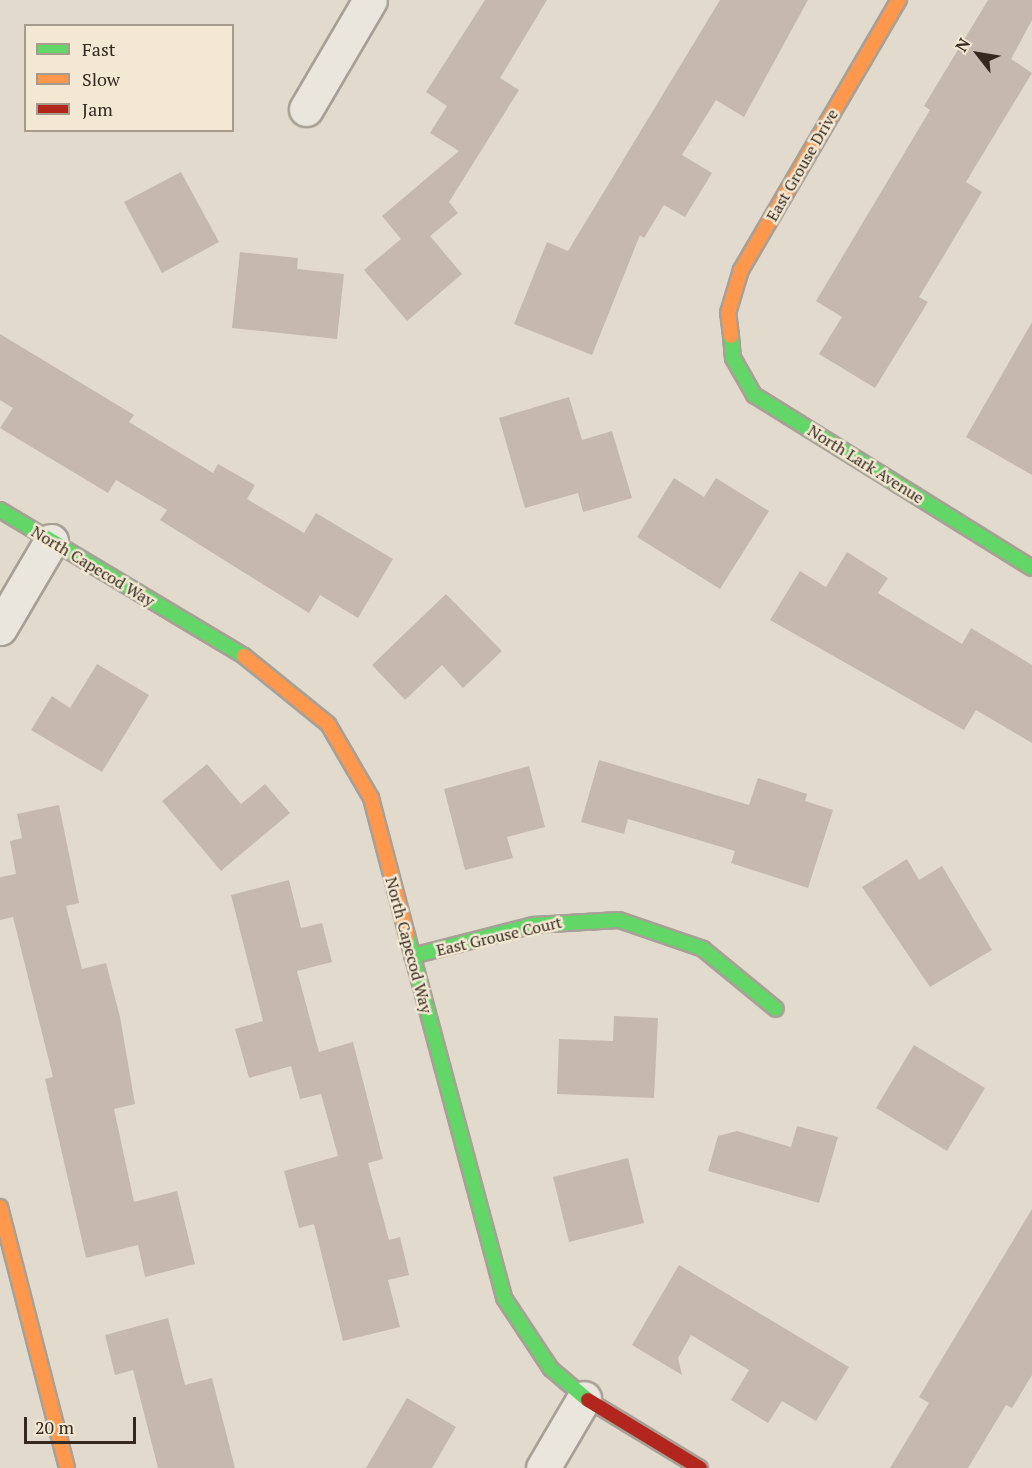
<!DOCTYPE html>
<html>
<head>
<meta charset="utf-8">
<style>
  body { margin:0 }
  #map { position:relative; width:1032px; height:1468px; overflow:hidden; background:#e2dacc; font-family:"PT Serif",serif }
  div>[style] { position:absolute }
  .building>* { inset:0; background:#c5b9ae }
  .roads { filter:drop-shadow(2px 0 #a7a096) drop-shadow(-2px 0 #a7a096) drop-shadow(0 2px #a7a096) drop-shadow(0 -2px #a7a096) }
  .street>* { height:33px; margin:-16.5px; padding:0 16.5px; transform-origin:16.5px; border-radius:16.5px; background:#eae6de }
  .fast>* { height:14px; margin:-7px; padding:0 7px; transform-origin:7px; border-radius:7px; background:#63d668 }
  .slow>* { height:14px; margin:-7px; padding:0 7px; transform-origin:7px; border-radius:7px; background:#ff974d }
  .jam>* { height:14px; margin:-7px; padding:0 7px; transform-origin:7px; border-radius:7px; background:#b3261e }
  span { translate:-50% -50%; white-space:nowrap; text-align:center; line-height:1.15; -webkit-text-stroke:5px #f2e8d3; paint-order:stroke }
  .street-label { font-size:16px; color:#35291f }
  .legend { position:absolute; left:24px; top:24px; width:210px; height:108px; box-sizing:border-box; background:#f2e8d3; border:2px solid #a69c8b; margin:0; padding:8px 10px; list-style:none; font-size:18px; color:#35291f }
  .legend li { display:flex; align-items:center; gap:12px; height:30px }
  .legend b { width:30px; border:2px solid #a69c8b }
  .north { position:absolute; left:948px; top:24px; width:60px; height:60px; -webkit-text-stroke:4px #f2e8d3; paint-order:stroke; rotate:301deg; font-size:16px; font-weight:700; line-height:24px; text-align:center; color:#35291f }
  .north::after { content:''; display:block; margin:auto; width:21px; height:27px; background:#35291f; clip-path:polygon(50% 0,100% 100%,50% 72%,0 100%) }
  .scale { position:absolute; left:24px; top:1417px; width:112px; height:27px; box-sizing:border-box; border:3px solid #35291f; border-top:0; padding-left:8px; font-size:18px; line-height:21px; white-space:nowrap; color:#35291f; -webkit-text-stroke:4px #f2e8d3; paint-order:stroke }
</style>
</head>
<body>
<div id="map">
  <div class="building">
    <i style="clip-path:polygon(485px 0,547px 0,500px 78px,519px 90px,449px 202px,458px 213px,430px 236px,462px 274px,407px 321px,364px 270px,401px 239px,382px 216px,459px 151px,430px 133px,447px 106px,426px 92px)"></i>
    <i style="clip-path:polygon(720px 0,808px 0,744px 117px,716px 100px,682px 155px,712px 173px,685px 217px,664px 205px,644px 238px,640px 235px,592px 355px,514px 324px,547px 242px,568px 251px)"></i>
    <i style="clip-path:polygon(988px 0,1032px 0,1032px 20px,1011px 59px,1032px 73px,966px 182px,982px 192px,919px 297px,928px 302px,875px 388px,819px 354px,842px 317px,816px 301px,930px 110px,924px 106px)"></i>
    <i style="clip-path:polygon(181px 172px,219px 242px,162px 273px,124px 202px)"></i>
    <i style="clip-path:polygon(240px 252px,298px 258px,297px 269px,344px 274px,337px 339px,232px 328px)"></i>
    <i style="clip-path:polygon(1032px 322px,1032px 475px,966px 437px)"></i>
    <i style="clip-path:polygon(0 334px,134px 415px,129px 422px,213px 473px,218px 464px,255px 485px,247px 499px,304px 533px,316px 513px,393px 559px,358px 618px,320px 595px,309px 613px,160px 520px,167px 510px,116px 480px,108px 493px,0 428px,13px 408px,0 400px)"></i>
    <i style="clip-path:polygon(569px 397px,582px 440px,612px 431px,632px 498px,583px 512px,578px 493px,525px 508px,499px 418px)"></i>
    <i style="clip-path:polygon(674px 478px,704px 497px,716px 478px,769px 511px,720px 589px,637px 537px)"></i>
    <i style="clip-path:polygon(847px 552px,888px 578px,878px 593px,962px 644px,971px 628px,1032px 665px,1032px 743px,976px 710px,964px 730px,770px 620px,800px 571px,826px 587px)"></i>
    <i style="clip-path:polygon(446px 594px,502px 651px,463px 688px,442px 665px,405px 700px,372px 665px)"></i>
    <i style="clip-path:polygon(97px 664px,149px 695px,102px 772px,31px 730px,52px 696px,70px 708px)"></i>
    <i style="clip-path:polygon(599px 760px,749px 805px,758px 778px,807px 794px,805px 801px,833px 810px,808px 888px,731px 863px,735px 851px,628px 819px,624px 834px,581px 822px)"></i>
    <i style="clip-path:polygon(207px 764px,241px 804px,265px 784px,290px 813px,221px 871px,162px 801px)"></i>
    <i style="clip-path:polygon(529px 766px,545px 827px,507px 837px,513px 858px,465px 870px,444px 789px)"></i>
    <i style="clip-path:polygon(59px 805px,79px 903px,66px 906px,82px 969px,106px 963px,120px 1017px,135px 1104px,114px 1109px,134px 1202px,177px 1191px,195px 1264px,145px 1277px,138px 1245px,86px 1258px,45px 1079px,53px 1077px,13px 917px,0 920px,0 877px,16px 874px,10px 841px,22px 838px,17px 814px)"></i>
    <i style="clip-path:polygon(907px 859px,919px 880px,942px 866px,992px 950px,930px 987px,862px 887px)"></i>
    <i style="clip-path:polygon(289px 880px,301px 928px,322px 923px,332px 962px,297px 971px,319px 1052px,353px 1042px,383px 1159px,368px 1163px,389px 1240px,400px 1237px,409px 1275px,388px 1280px,400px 1327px,343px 1341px,314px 1224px,299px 1228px,284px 1171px,338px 1156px,321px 1094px,300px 1099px,291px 1066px,249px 1078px,235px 1029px,263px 1021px,231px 895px)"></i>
    <i style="clip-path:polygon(614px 1016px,658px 1018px,654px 1098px,557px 1094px,559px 1039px,613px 1041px)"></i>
    <i style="clip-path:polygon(914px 1045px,985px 1088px,947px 1151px,876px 1108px)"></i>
    <i style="clip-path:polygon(797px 1126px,838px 1137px,819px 1203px,708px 1171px,718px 1136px,737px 1131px,791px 1147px)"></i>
    <i style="clip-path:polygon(628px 1158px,644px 1223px,569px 1242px,553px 1177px)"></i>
    <i style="clip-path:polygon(1032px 1209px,1032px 1375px,1012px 1408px,1006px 1405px,968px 1468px,890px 1468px,929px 1403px,919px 1397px)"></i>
    <i style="clip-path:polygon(679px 1265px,849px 1367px,816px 1421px,782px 1401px,768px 1423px,731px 1400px,749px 1370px,691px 1335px,678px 1358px,682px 1375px,632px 1345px)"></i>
    <i style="clip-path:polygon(168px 1318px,185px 1385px,212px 1378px,235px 1468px,158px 1468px,133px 1370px,115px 1375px,105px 1335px)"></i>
    <i style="clip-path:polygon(407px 1398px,456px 1427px,432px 1468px,366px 1468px)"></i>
  </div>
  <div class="roads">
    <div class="street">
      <i style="left:306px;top:109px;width:126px;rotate:-59.6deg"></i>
      <i style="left:0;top:628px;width:101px;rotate:-59.6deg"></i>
      <i style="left:543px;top:1468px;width:81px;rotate:-59.6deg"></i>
    </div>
    <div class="fast">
      <i style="left:731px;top:336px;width:22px;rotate:85deg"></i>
      <i style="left:733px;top:358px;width:43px;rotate:60.4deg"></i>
      <i style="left:754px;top:395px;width:327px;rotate:31.9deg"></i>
      <i style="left:0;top:510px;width:284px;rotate:30.9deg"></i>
      <i style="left:407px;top:935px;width:376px;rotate:75deg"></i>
      <i style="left:504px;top:1298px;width:85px;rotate:56.5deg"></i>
      <i style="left:551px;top:1369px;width:48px;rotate:40deg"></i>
      <i style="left:412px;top:956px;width:126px;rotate:-14.3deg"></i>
      <i style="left:534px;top:925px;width:85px;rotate:-3.4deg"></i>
      <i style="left:619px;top:920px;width:89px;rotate:19deg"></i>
      <i style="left:703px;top:949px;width:94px;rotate:39.4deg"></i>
    </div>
    <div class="slow">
      <i style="left:731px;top:336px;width:23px;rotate:-97deg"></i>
      <i style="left:728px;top:313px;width:45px;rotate:-73.2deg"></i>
      <i style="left:741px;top:270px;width:313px;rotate:-59.7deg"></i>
      <i style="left:244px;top:656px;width:108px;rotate:39deg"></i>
      <i style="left:328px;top:724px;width:86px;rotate:59.8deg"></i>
      <i style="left:371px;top:798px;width:142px;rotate:75.3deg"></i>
      <i style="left:0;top:1207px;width:269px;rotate:75.6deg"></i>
    </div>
    <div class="jam">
      <i style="left:588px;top:1400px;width:131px;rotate:31.3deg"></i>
    </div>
  </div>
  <div class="street-label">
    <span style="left:802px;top:165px;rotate:-60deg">East Grouse Drive</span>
    <span style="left:866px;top:464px;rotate:32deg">North Lark Avenue</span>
    <span style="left:93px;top:566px;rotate:31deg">North Capecod Way</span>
    <span style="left:499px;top:936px;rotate:-13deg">East Grouse Court</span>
    <span style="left:409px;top:945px;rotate:75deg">North Capecod Way</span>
  </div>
  <ul class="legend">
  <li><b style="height:8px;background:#63d668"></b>Fast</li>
  <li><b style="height:8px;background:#ff974d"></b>Slow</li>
  <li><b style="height:8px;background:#b3261e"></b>Jam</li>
  </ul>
  <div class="north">N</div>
  <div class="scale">20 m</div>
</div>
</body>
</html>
